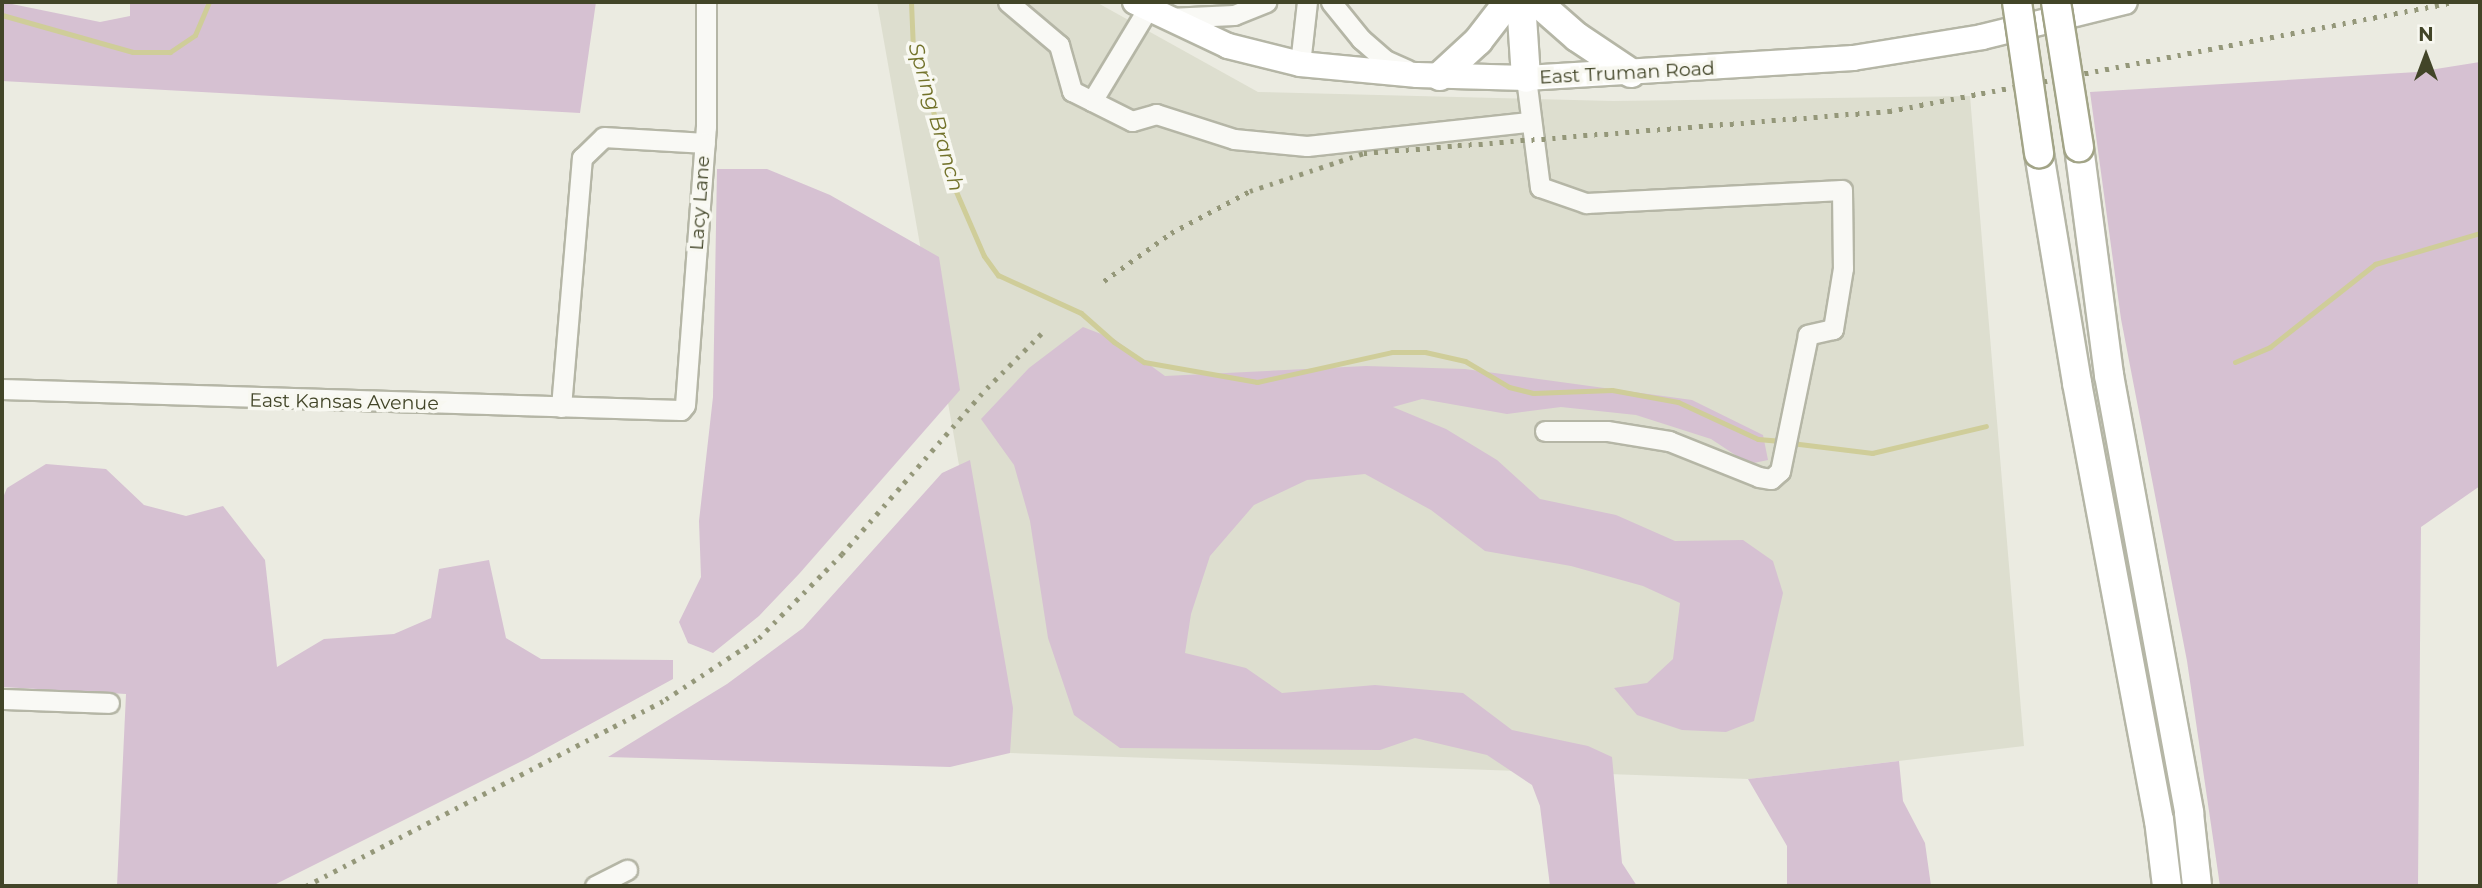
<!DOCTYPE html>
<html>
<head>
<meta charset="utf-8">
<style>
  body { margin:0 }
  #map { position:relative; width:2482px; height:888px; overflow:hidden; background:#ebebe1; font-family:Montserrat,sans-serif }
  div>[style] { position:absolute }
  .built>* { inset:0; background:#dddecf }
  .green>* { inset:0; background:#d6c1d2 }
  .stream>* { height:5px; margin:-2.5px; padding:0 2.5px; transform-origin:2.5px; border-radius:2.5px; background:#cfcd99 }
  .roads { filter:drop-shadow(2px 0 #b5b6a6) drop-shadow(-2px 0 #b5b6a6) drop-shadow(0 2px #b5b6a6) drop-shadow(0 -2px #b5b6a6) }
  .minor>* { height:19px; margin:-9.5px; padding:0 9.5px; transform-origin:9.5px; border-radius:9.5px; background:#f9f9f5 }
  .major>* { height:24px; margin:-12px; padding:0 12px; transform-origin:12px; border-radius:12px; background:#fff }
  .highway>* { height:28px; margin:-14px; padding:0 14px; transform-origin:14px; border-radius:14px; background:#fff }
  .rail>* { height:5px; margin-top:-2.5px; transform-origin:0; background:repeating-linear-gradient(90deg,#949779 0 3.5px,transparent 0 10.5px) }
  .bridges { filter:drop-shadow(2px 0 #a2a487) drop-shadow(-2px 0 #a2a487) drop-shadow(0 2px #a2a487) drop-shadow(0 -2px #a2a487) }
  .highway-bridge>* { height:28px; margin:-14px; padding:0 14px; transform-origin:14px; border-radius:14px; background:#fff }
  span { translate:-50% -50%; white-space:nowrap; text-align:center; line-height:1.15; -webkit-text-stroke:7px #f8f8f1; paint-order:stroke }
  .street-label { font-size:19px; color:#424528 }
  .water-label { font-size:21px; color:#72722a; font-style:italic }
  .frame { position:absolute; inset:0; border:4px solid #424528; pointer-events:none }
  .north { position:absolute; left:2391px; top:21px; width:70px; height:70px; -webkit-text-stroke:5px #f8f8f1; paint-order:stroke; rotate:0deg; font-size:19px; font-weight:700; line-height:28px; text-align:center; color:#424528 }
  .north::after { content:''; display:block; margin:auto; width:24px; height:32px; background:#424528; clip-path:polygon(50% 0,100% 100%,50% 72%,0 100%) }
</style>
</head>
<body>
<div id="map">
  <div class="built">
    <i style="clip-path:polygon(877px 2px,1096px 2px,1258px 92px,1613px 101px,1970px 96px,2024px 746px,1748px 779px,1010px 753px)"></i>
  </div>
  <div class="green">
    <i style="clip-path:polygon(2px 2px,100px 22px,130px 16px,130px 2px,596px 2px,580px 113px,2px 81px)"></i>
    <i style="clip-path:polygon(2480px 62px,2480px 486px,2421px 527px,2418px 886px,2220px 886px,2187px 661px,2121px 319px,2090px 92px,2417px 72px)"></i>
    <i style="clip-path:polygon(717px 169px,767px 169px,830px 195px,939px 257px,960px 390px,799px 574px,759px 616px,713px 653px,688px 643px,679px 622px,701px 577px,699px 521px,713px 397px)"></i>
    <i style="clip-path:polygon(1083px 327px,1114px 339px,1165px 376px,1366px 366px,1465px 369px,1692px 400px,1763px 435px,1768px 460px,1749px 464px,1711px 439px,1636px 415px,1561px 407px,1507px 414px,1422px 399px,1393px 407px,1446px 429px,1497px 460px,1540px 499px,1616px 515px,1675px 541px,1743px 540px,1773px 561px,1783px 593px,1754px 721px,1726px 732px,1682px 730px,1637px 715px,1614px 688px,1647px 683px,1673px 659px,1680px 603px,1643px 586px,1571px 566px,1485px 551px,1431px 510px,1365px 474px,1307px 480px,1254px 505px,1210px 556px,1191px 614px,1185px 653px,1246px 668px,1282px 693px,1375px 685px,1463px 693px,1512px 730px,1588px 746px,1612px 757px,1622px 863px,1637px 886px,1550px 886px,1540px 806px,1532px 785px,1487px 755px,1415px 738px,1380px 750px,1120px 748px,1074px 715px,1048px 638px,1030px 521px,1014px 465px,981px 419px,1029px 368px)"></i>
    <i style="clip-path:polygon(970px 460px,1013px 708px,1010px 753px,950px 767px,608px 757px,727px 684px,803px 628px,942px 473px)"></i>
    <i style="clip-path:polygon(46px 464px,106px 469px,144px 505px,186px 516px,223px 506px,265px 560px,277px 667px,324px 639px,394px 634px,431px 618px,439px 569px,489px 560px,506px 638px,541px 659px,673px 660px,673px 679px,528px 758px,272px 886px,117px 886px,126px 694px,2px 687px,2px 500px,7px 488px)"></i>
    <i style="clip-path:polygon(1899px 761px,1903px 801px,1925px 843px,1931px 886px,1787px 886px,1787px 846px,1748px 779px)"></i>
  </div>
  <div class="stream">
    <i style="left:911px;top:2px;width:48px;rotate:87.6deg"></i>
    <i style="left:913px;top:50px;width:103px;rotate:71.9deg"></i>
    <i style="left:945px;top:148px;width:25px;rotate:83deg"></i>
    <i style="left:948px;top:173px;width:90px;rotate:66.6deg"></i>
    <i style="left:984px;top:256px;width:24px;rotate:54deg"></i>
    <i style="left:998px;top:275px;width:91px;rotate:24.6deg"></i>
    <i style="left:1081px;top:313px;width:44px;rotate:41.3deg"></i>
    <i style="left:1114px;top:342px;width:36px;rotate:34deg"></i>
    <i style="left:1144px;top:362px;width:115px;rotate:10deg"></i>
    <i style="left:1257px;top:382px;width:138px;rotate:-12.5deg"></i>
    <i style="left:1392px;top:352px;width:33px"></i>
    <i style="left:1425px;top:352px;width:41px;rotate:12.7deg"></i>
    <i style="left:1465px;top:361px;width:51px;rotate:30.6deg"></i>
    <i style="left:1509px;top:387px;width:25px;rotate:14deg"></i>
    <i style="left:1533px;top:393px;width:79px;rotate:-2.2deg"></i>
    <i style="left:1612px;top:390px;width:67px;rotate:10.3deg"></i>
    <i style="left:1678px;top:402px;width:88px;rotate:24.8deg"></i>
    <i style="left:1758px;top:439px;width:23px;rotate:5deg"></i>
    <i style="left:2px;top:15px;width:136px;rotate:15.8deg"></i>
    <i style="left:133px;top:52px;width:37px"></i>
    <i style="left:170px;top:52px;width:30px;rotate:-34deg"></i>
    <i style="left:195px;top:35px;width:36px;rotate:-67deg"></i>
    <i style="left:2235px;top:362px;width:38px;rotate:-23deg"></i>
    <i style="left:2270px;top:347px;width:134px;rotate:-38.3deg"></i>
    <i style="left:2375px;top:264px;width:109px;rotate:-16.4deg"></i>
    <i style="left:1791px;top:443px;width:82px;rotate:7deg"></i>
    <i style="left:1872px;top:453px;width:117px;rotate:-13.3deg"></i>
  </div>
  <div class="roads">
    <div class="minor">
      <i style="left:1008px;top:2px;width:67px;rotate:40.1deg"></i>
      <i style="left:1059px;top:45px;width:48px;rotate:74.2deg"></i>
      <i style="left:1072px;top:91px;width:67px;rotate:26.6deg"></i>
      <i style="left:1132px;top:121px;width:25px;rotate:-16deg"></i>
      <i style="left:1156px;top:114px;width:82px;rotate:17.8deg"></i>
      <i style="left:1234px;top:139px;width:73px;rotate:5.5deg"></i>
      <i style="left:1307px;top:146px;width:223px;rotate:-6.2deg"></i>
      <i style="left:1331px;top:2px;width:48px;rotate:51deg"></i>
      <i style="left:1361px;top:39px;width:32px;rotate:41deg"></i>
      <i style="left:1385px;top:60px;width:24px;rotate:24deg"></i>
      <i style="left:1168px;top:18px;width:66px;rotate:-2.6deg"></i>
      <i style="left:1234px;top:15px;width:35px;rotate:-22deg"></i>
      <i style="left:1300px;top:64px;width:62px;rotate:-83.6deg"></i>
      <i style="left:1526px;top:78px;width:110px;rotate:82.7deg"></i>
      <i style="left:1540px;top:187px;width:49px;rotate:19.2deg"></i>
      <i style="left:1586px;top:203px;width:256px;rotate:-2.9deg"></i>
      <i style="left:1842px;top:190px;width:78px;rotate:89.3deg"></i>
      <i style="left:1843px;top:268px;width:62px;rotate:99.3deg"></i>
      <i style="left:1833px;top:329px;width:26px;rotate:167deg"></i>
      <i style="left:1808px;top:335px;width:139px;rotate:101.6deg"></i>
      <i style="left:1780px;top:471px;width:12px;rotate:138deg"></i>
      <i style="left:1771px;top:479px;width:12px;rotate:-171deg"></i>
      <i style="left:1759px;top:477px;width:97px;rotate:-158.2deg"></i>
      <i style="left:1669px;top:441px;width:63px;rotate:-170.8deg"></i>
      <i style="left:1607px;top:431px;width:62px;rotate:180deg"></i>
      <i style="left:1092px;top:101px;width:106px;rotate:-58.9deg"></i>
      <i style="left:2px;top:389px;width:679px;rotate:1.77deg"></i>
      <i style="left:681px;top:410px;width:6px;rotate:-51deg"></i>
      <i style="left:685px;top:405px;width:279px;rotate:-85.7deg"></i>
      <i style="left:706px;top:127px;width:125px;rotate:-90deg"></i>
      <i style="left:561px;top:407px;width:250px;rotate:-85.2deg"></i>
      <i style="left:582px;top:158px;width:30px;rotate:-44deg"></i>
      <i style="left:604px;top:137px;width:101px;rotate:3.4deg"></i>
      <i style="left:2px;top:699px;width:107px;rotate:2.1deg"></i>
      <i style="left:595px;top:886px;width:36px;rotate:-27deg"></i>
    </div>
    <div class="major">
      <i style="left:1135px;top:2px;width:103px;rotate:25.3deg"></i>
      <i style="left:1228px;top:46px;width:74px;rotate:14deg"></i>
      <i style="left:1300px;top:64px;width:118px;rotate:5.4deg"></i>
      <i style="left:1417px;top:75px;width:109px;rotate:1.6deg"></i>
      <i style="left:1526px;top:78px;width:328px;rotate:-3.5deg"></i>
      <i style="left:1853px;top:58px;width:131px;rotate:-9.2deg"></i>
      <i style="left:1982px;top:37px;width:147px;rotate:-13.8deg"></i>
    </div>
    <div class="highway">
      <i style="left:1521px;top:2px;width:76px;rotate:86.2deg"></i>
      <i style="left:1537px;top:2px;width:53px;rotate:41.2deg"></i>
      <i style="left:1577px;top:37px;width:65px;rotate:33.7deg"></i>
      <i style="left:1440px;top:76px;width:52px;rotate:-42.6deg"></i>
      <i style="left:1478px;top:41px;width:49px;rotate:-52.4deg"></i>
      <i style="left:2079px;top:147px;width:230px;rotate:82.5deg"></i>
      <i style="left:2109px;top:375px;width:445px;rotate:79.6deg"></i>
      <i style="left:2189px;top:813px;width:73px;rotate:83.7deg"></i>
      <i style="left:2039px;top:153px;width:233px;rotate:80.6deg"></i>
      <i style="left:2077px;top:383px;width:445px;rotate:79.4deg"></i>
      <i style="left:2159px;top:820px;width:66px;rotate:83.1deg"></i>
    </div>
  </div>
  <div class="rail">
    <i style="left:1104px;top:281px;width:82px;rotate:-35.6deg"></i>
    <i style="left:1171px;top:233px;width:89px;rotate:-28deg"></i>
    <i style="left:1250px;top:191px;width:120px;rotate:-18.4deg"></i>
    <i style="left:1364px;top:153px;width:527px;rotate:-4.57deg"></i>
    <i style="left:1889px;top:111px;width:576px;rotate:-10.9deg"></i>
    <i style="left:306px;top:886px;width:406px;rotate:-27.4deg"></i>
    <i style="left:666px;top:699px;width:111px;rotate:-33.3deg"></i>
    <i style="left:759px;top:638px;width:118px;rotate:-45.3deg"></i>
    <i style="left:842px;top:554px;width:220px;rotate:-48.9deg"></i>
    <i style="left:987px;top:388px;width:82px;rotate:-45deg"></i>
  </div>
  <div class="bridges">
    <div class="highway-bridge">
      <i style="left:2017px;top:2px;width:153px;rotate:81.7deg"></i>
      <i style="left:2056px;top:2px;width:147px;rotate:81deg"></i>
    </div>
  </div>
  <div class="street-label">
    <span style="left:1627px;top:73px;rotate:-3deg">East Truman Road</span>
    <span style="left:700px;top:203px;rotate:-86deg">Lacy Lane</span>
    <span style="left:344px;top:402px;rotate:1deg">East Kansas Avenue</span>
  </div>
  <div class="water-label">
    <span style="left:936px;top:117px;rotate:74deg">Spring Branch</span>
  </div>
  <div class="frame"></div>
  <div class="north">N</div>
</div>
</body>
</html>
